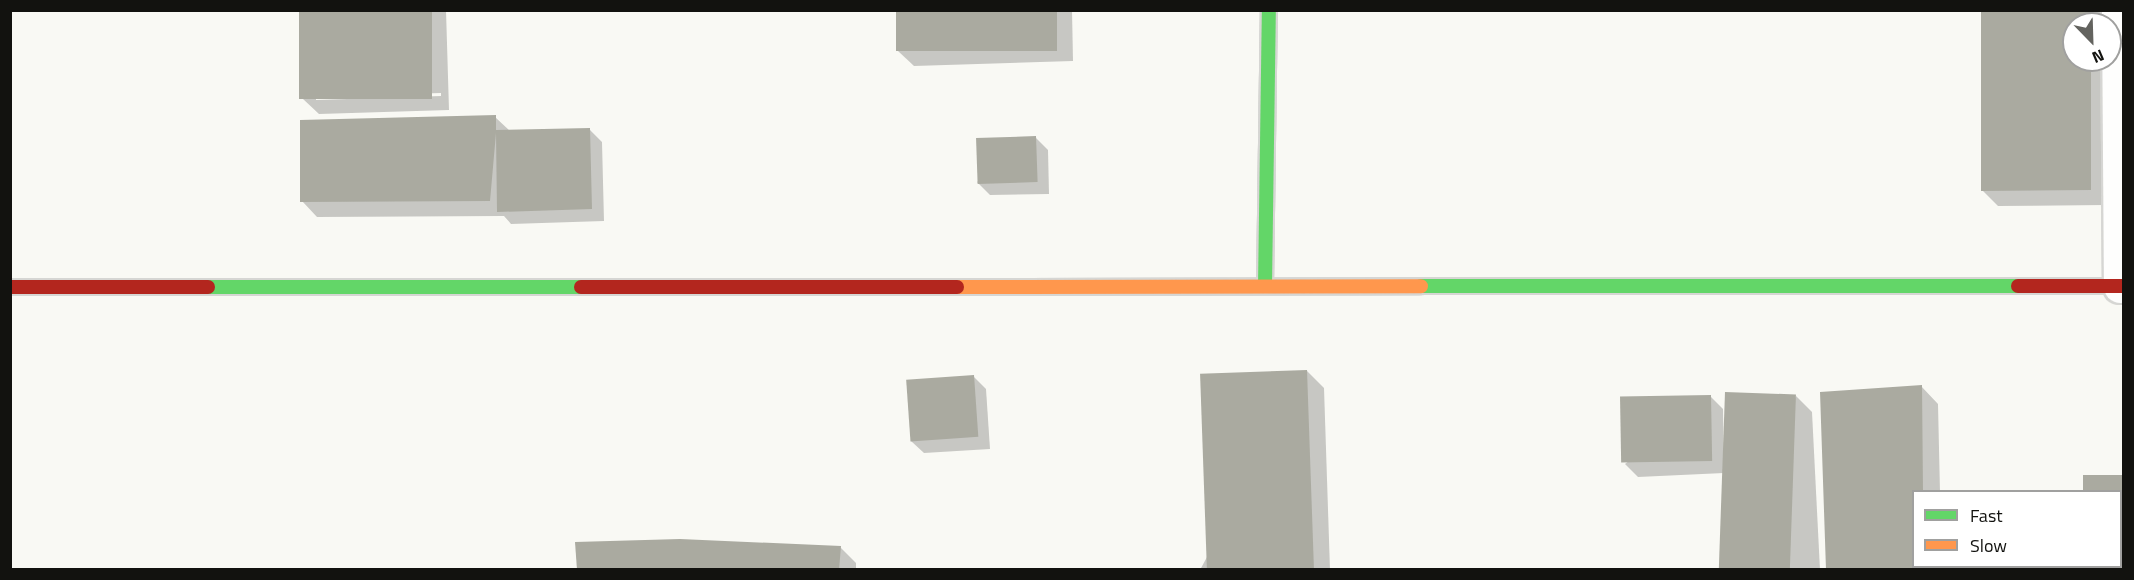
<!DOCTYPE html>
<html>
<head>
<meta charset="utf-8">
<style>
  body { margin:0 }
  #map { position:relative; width:2134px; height:580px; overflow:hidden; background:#f9f9f4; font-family:"Titillium Web",sans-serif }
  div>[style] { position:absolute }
  .shadow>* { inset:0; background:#0003; transform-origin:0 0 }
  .building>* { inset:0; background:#aaaaa0; transform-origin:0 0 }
  .roads { filter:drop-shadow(2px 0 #d6d6d3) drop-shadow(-2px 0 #d6d6d3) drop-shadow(0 2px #d6d6d3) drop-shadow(0 -2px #d6d6d3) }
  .street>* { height:33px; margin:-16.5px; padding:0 16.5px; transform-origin:16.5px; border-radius:16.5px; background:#fefefd }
  .fast>* { height:14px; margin:-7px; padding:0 7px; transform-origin:7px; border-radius:7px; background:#63d668 }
  .slow>* { height:14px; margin:-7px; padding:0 7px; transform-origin:7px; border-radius:7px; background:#ff974d }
  .jam>* { height:14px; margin:-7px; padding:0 7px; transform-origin:7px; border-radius:7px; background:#b3261e }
  span { translate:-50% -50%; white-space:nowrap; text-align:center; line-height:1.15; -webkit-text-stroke:5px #fff; paint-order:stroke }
  .frame { position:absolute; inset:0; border:12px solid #12120f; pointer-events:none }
  .legend { position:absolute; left:1912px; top:490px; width:210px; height:78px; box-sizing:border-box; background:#fff; border:2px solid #a0a09f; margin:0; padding:8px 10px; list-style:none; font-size:18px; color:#12120f }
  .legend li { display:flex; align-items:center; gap:12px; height:30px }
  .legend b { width:30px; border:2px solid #a0a09f }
  .north { position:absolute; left:2062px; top:12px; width:60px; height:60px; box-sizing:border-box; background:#fff; border:2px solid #a0a09f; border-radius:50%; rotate:157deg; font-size:16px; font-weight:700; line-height:24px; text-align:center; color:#12120f }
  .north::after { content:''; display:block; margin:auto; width:21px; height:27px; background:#63635f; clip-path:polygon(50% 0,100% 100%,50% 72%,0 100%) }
</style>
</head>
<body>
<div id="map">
  <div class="shadow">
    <i style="clip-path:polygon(evenodd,300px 10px,446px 10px,449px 110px,319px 114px,303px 99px,300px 10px,441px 93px,441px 96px,316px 100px,316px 97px,441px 93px)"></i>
    <i style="clip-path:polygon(897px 10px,1072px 10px,1073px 61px,914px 66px,898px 51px)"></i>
    <i style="clip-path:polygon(1983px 10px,2106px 10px,2106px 24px,2074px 24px,2074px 60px,2106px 60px,2106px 205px,1998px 206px,1982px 190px)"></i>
    <i style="clip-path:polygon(495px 117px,510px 131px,590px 130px,602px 142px,604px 221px,511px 224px,504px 216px,317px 217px,302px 201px)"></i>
    <i style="clip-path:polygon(1036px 138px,1048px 150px,1049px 194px,990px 195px,977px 182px)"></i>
    <i style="clip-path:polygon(1307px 371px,1324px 388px,1330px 570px,1200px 570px)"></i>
    <i style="clip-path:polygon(973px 376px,986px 389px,990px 449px,924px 453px,911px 441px)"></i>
    <i style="clip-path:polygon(1921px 386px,1938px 404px,1940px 492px,1914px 492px,1914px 566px,1941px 570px,1827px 570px)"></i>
    <i style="clip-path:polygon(1710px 396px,1723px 409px,1724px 473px,1638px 477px,1625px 464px)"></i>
    <i style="clip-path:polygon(1796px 396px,1812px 412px,1820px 570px,1728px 570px)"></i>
    <i style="clip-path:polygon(840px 547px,856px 563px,856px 570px,578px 570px)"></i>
    <i style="left:2085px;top:566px;width:35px;height:4px"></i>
  </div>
  <div class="building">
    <i style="left:299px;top:10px;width:133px;height:89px"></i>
    <i style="left:896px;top:10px;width:161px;height:41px"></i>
    <i style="clip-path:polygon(1981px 10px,2091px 10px,2091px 24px,2074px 24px,2074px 60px,2091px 60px,2091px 190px,1981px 191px)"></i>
    <i style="clip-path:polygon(496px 115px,496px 130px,590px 128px,592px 209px,497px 212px,496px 133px,490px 201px,300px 202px,300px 120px)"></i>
    <i style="left:1036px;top:136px;width:46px;height:60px;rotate:88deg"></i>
    <i style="left:1307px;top:370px;width:200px;height:107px;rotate:88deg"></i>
    <i style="left:974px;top:375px;width:62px;height:68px;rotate:86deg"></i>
    <i style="clip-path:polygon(1922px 385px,1923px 492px,1914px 492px,1914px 566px,1925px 570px,1826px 570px,1820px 392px)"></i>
    <i style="left:1725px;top:392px;width:71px;height:178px;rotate:2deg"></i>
    <i style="left:1711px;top:395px;width:66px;height:91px;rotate:89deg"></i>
    <i style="clip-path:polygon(2083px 475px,2124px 475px,2124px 570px,2083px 570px,2120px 566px,2120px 492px,2083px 492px)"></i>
    <i style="clip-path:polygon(680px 539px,841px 546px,839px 570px,577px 570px,575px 542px)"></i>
  </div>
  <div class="roads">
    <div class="street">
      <i style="left:2118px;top:10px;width:276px;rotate:89.6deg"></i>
    </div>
    <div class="fast">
      <i style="left:1265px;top:286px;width:276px;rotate:-89.2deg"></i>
      <i style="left:1421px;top:286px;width:597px"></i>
      <i style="left:208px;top:287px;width:373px"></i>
    </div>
    <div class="slow">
      <i style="left:957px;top:287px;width:464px;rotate:-0.1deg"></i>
    </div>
    <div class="jam">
      <i style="left:2018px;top:286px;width:106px"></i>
      <i style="left:10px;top:287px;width:198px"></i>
      <i style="left:581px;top:287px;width:376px"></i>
    </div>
  </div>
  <div class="frame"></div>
  <ul class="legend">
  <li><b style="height:8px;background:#63d668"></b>Fast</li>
  <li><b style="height:8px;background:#ff974d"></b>Slow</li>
  </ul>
  <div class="north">N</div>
</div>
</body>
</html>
